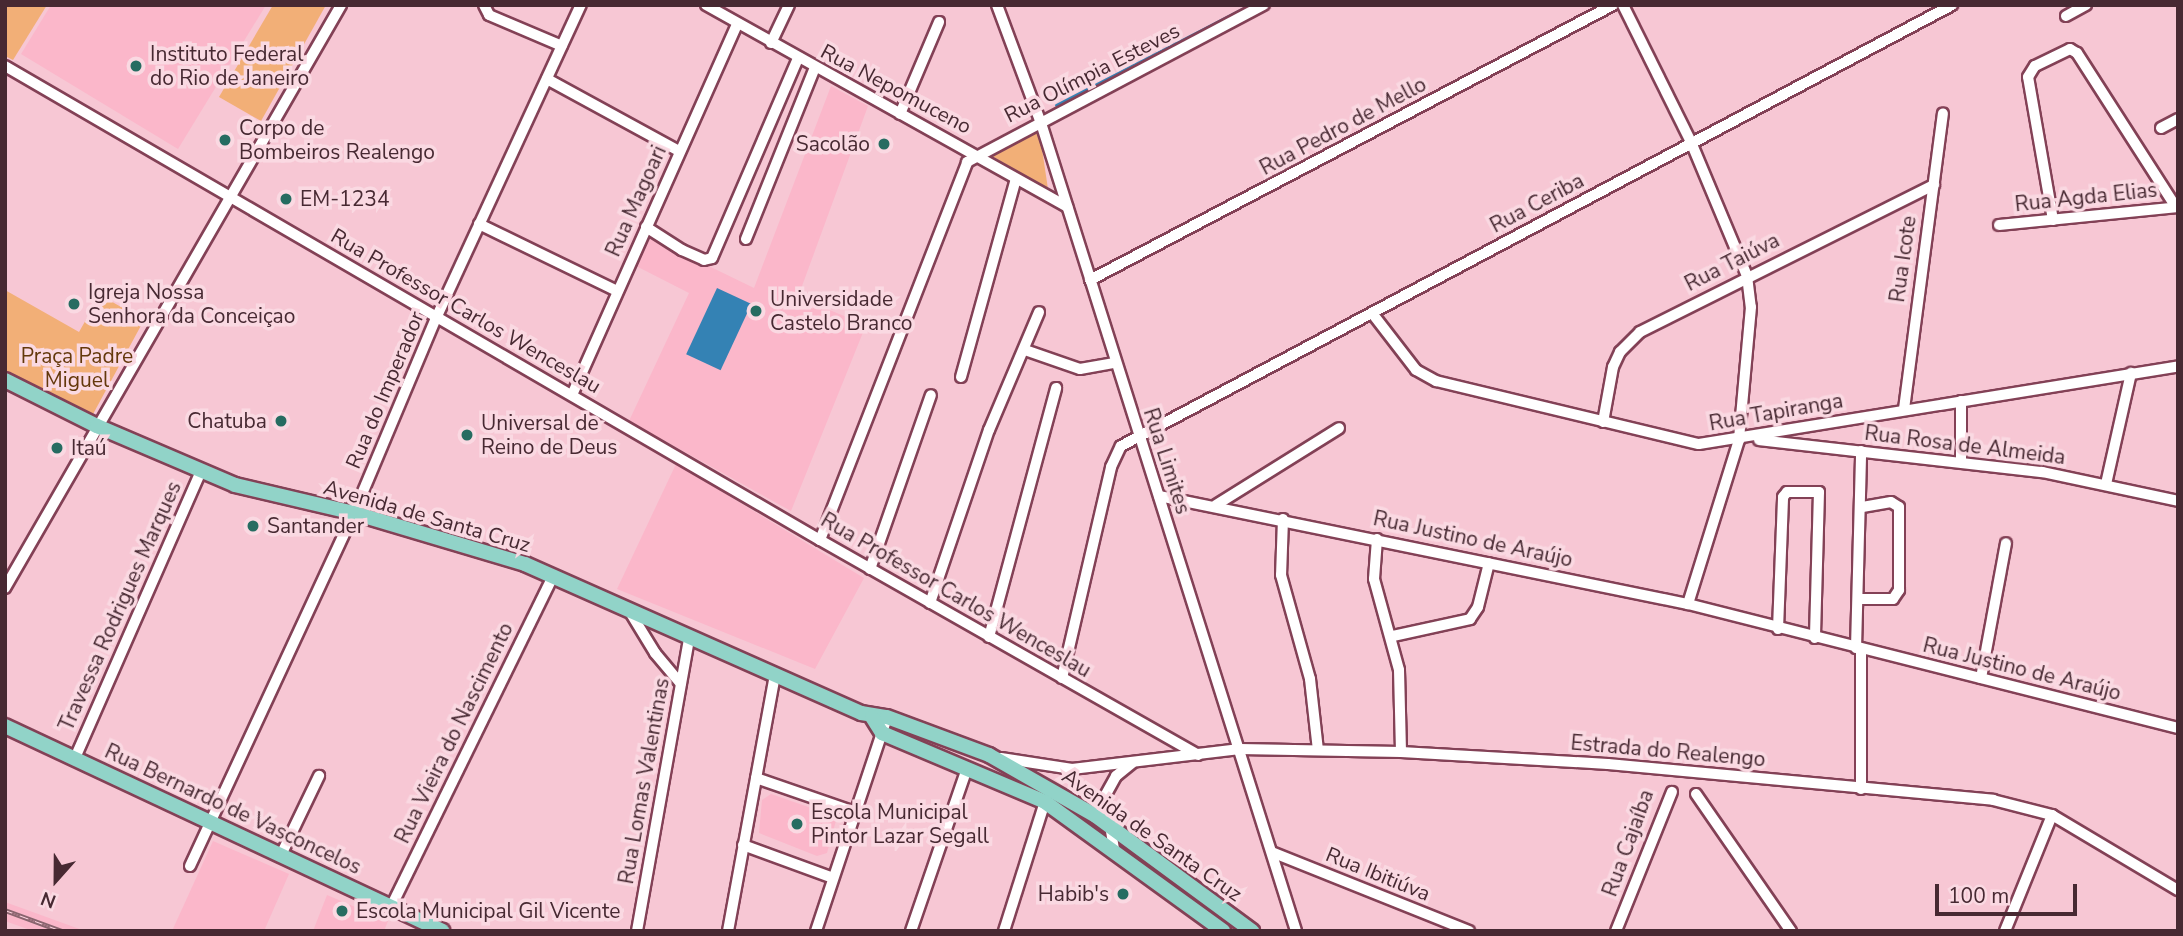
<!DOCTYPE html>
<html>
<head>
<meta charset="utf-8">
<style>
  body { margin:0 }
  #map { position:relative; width:2183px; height:936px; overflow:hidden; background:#f7c7d4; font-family:"Nunito Sans",sans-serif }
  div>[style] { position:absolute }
  .built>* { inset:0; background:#fbb7ca }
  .green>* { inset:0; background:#f2af77 }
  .water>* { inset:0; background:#3482b4; transform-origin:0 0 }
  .stream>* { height:2.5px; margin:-1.25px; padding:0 1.25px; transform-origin:1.25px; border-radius:1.25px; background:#3482b4 }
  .roads { filter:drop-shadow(2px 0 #834156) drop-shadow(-2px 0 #834156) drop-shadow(0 2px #834156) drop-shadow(0 -2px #834156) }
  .minor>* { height:10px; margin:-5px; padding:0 5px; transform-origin:5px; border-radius:5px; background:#fff }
  .major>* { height:14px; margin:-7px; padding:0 7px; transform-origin:7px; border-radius:7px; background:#91d3c8 }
  .rail>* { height:5px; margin-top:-2.5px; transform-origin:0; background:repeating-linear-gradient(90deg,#fad9e2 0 8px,#89646e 0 16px); box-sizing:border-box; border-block:2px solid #89646e }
  .dots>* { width:19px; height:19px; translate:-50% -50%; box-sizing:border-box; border:4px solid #fad9e2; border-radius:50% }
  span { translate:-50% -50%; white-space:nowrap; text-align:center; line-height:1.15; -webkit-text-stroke:7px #fad9e2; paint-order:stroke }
  .poi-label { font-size:21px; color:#472932 }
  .left { translate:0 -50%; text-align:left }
  .right { translate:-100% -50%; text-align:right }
  .street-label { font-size:21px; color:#472932 }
  .park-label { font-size:21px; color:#64380b }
  .frame { position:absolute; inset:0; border:7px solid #472932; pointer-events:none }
  .north { position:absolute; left:21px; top:845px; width:70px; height:70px; -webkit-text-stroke:5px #fad9e2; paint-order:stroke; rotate:201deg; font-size:19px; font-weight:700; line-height:28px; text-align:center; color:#472932 }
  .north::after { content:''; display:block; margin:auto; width:24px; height:32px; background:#472932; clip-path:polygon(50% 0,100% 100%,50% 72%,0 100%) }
  .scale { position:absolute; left:1935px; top:884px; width:142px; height:32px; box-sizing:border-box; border:4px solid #472932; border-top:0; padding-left:9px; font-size:21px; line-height:24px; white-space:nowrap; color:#472932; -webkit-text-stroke:5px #fad9e2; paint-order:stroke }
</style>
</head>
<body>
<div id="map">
  <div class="built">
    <i style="clip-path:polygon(51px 5px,266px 5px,178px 149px,21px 54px)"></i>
    <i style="clip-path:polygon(831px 86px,868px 106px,798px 297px,866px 325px,791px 511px,629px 421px,689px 293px,636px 266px,649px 237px,754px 288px)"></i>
    <i style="clip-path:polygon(676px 464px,864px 578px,815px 669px,617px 589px)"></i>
    <i style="clip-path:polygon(771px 794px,837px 817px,827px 853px,817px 856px,759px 833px,762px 800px)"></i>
    <i style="clip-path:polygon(213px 841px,289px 874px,264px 931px,172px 931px)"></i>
    <i style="clip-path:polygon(327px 895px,388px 921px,384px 931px,313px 931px)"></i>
    <i style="clip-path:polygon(5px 902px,85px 931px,33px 931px,5px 921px)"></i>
  </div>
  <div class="green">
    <i style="clip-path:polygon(5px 5px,47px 5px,13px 60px,5px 56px)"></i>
    <i style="clip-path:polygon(273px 5px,326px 5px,261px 121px,219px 97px)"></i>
    <i style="clip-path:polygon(1039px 129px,1048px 189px,992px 156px)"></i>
    <i style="clip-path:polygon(5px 290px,79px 332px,100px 295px,144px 320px,92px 416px,5px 372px)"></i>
  </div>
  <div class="water">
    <i style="left:717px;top:288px;width:38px;height:73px;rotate:25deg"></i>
  </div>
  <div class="stream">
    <i style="left:1056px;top:105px;width:218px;rotate:-27.3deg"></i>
  </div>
  <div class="roads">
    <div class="minor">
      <i style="left:484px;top:5px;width:11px;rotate:63deg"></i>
      <i style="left:489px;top:15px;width:79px;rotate:23deg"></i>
      <i style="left:706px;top:5px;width:414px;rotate:29.2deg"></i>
      <i style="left:997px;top:5px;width:126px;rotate:69.6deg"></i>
      <i style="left:1041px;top:123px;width:847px;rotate:72.48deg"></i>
      <i style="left:1623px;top:5px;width:153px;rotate:63.6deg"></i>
      <i style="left:1691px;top:142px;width:145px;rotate:67.3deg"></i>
      <i style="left:1747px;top:276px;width:31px;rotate:83deg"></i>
      <i style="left:1751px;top:307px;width:134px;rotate:95.2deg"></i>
      <i style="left:1739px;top:440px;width:172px;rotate:107.3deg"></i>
      <i style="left:2066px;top:16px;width:23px;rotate:-29deg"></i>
      <i style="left:771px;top:43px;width:42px;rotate:-64.7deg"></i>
      <i style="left:5px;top:66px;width:943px;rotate:30.18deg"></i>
      <i style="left:820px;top:540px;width:435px;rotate:29.6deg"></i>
      <i style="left:547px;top:79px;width:150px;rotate:28.6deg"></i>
      <i style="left:900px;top:114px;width:100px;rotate:-67deg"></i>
      <i style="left:2161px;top:128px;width:19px;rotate:-28deg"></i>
      <i style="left:2053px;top:220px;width:145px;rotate:-99.9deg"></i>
      <i style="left:2028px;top:77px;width:13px;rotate:-58deg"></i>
      <i style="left:2035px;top:66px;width:39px;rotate:-26deg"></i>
      <i style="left:2070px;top:49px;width:8px;rotate:30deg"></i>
      <i style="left:2077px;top:53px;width:183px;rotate:57.3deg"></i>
      <i style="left:479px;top:224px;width:153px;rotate:25.9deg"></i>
      <i style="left:1999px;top:225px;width:180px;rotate:-5.7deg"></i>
      <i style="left:646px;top:227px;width:43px;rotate:32.6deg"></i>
      <i style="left:682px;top:250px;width:24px;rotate:24deg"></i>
      <i style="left:704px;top:260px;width:8px;rotate:-14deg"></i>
      <i style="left:712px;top:258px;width:218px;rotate:-66.7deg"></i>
      <i style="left:746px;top:239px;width:185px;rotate:-68.1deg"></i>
      <i style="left:1090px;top:280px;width:591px;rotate:-27.74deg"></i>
      <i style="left:1372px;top:313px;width:72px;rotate:52.3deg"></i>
      <i style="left:1416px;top:370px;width:23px;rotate:29deg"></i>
      <i style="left:1436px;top:381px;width:270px;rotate:13.5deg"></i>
      <i style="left:1699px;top:444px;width:485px;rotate:-9.2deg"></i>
      <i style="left:1025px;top:350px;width:58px;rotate:19.1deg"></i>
      <i style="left:1080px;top:369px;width:35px;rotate:-10deg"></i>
      <i style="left:961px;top:377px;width:205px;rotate:-74.5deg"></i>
      <i style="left:572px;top:395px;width:406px;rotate:-66deg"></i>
      <i style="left:1961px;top:401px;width:61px;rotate:90deg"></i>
      <i style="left:1904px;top:409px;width:298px;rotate:-82.5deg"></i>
      <i style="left:1603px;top:422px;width:56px;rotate:-79.7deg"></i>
      <i style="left:1613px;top:367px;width:17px;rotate:-65deg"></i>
      <i style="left:1620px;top:352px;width:28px;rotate:-45deg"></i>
      <i style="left:1640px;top:332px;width:329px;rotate:-26.6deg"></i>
      <i style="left:1759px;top:440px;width:285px;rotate:6.5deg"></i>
      <i style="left:2042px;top:472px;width:139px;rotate:12deg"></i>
      <i style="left:2106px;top:484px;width:114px;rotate:-77.3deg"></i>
      <i style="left:1159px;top:496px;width:540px;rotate:11.54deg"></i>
      <i style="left:1688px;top:604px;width:505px;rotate:14.2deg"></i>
      <i style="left:1216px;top:505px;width:145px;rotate:-32deg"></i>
      <i style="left:1283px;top:519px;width:56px;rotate:92deg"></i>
      <i style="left:1281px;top:575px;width:108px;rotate:74.4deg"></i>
      <i style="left:1310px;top:679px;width:71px;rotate:83.6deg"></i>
      <i style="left:1377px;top:539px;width:40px;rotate:94.3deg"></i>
      <i style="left:1374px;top:579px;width:94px;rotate:74.6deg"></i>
      <i style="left:1399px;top:670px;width:82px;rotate:88.6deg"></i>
      <i style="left:820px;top:540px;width:406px;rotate:-68.7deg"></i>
      <i style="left:967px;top:162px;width:336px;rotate:-27.9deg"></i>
      <i style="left:870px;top:569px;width:184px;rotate:-70.7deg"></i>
      <i style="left:5px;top:588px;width:673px;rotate:-60.04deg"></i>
      <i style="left:1859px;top:599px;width:34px"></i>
      <i style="left:1893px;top:599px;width:11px;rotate:-56deg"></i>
      <i style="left:1899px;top:590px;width:83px;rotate:-90deg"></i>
      <i style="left:1899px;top:507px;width:9px;rotate:-148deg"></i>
      <i style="left:1891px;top:502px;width:29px;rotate:170deg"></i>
      <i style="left:930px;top:603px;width:183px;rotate:-71.2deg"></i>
      <i style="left:989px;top:430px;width:128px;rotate:-67deg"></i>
      <i style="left:630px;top:612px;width:48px;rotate:58.6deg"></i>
      <i style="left:655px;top:653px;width:40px;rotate:50deg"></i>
      <i style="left:1778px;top:629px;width:132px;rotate:-87.8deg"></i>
      <i style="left:1783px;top:497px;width:6px;rotate:-51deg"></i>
      <i style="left:1787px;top:492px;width:32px"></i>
      <i style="left:1819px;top:492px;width:146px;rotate:91.6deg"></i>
      <i style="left:1393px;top:636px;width:79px;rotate:-12.4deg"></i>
      <i style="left:1470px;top:619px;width:14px;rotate:-56deg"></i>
      <i style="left:1478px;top:607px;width:45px;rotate:-76deg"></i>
      <i style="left:989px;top:637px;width:258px;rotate:-74.9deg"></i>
      <i style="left:1856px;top:648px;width:197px;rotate:-88.5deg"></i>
      <i style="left:1861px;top:649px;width:140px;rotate:90deg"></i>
      <i style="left:1062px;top:678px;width:217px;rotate:-76.9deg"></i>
      <i style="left:1111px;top:467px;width:23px;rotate:-65deg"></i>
      <i style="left:1121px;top:446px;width:941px;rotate:-27.95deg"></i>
      <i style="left:1981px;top:678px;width:137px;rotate:-79.5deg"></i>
      <i style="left:75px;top:758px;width:313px;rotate:-66.3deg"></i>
      <i style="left:1001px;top:758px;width:72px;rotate:8.8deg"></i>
      <i style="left:1072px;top:769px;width:169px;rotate:-6.8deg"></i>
      <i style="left:1240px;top:749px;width:161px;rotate:1.1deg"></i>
      <i style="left:1401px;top:752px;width:207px;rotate:3.3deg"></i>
      <i style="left:1608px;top:764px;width:387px;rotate:5.3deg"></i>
      <i style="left:1993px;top:800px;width:61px;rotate:14.3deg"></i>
      <i style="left:2052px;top:815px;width:147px;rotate:30.8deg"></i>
      <i style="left:756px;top:778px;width:105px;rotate:19deg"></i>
      <i style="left:1696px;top:794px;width:167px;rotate:55.3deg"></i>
      <i style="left:743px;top:845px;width:96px;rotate:20.1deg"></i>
      <i style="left:1114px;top:849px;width:54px;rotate:-99.6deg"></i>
      <i style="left:1105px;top:796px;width:23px;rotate:-61deg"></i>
      <i style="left:1116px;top:776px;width:21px;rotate:-39deg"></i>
      <i style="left:1274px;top:853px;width:210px;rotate:21.8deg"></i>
      <i style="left:281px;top:855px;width:88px;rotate:-64.3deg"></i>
      <i style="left:190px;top:866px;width:389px;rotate:-65.1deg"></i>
      <i style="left:354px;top:513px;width:214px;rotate:-67.2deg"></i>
      <i style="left:437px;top:316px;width:343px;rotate:-65.2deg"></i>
      <i style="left:391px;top:907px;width:368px;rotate:-63.9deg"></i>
      <i style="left:637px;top:931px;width:298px;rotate:-79.9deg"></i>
      <i style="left:728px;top:931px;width:260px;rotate:-79.6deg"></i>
      <i style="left:816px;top:931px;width:225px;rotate:-71.6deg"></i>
      <i style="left:911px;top:931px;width:172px;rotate:-71deg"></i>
      <i style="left:1004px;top:931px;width:135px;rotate:-72.4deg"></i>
      <i style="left:1616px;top:931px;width:150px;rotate:-68.1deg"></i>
      <i style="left:2005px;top:931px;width:125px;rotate:-67.9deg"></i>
    </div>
    <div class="major">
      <i style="left:5px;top:380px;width:103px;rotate:26.6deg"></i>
      <i style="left:97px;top:426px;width:150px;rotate:23.1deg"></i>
      <i style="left:235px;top:485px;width:122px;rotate:13.2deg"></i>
      <i style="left:354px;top:513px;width:178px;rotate:16.6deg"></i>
      <i style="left:525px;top:564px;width:368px;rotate:23.9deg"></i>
      <i style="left:861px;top:713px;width:26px;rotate:9deg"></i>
      <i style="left:887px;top:717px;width:109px;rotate:20.4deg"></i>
      <i style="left:989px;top:755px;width:123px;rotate:29.7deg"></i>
      <i style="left:1096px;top:816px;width:194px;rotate:36.4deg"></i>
      <i style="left:872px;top:717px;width:19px;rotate:58deg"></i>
      <i style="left:882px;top:733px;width:177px;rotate:22.9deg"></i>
      <i style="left:1045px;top:802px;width:220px;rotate:35.9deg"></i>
      <i style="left:5px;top:726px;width:483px;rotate:25.1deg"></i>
    </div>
  </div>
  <div class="rail">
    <i style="left:5px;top:910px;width:61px;rotate:20.2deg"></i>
  </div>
  <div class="dots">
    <i style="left:136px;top:66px;background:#266c61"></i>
    <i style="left:225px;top:140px;background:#266c61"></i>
    <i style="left:884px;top:144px;background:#266c61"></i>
    <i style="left:286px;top:199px;background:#266c61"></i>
    <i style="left:74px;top:304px;background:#266c61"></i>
    <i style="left:756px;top:311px;background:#266c61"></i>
    <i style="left:281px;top:421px;background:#266c61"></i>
    <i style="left:467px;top:435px;background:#266c61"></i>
    <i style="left:57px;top:448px;background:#266c61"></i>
    <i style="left:253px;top:526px;background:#266c61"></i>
    <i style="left:797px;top:824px;background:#266c61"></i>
    <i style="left:1123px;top:894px;background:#266c61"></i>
    <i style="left:342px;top:911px;background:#266c61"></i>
  </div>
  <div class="poi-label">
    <span class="left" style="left:150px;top:66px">Instituto Federal<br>do Rio de Janeiro</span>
    <span class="left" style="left:239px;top:140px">Corpo de<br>Bombeiros Realengo</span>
    <span class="right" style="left:870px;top:144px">Sacolão</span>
    <span class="left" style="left:300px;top:199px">EM-1234</span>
    <span class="left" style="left:88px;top:304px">Igreja Nossa<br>Senhora da Conceiçao</span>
    <span class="left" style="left:770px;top:311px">Universidade<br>Castelo Branco</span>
    <span class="right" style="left:267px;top:421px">Chatuba</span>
    <span class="left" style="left:481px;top:435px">Universal de<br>Reino de Deus</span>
    <span class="left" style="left:71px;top:448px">Itaú</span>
    <span class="left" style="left:267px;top:526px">Santander</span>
    <span class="left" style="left:811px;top:824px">Escola Municipal<br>Pintor Lazar Segall</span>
    <span class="right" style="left:1109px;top:894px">Habib's</span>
    <span class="left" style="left:356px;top:911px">Escola Municipal Gil Vicente</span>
  </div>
  <div class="street-label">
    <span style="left:1092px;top:73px;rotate:-27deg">Rua Olímpia Esteves</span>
    <span style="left:896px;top:89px;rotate:28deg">Rua Nepomuceno</span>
    <span style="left:1343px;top:126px;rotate:-28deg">Rua Pedro de Mello</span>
    <span style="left:2086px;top:197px;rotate:-6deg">Rua Agda Elias</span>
    <span style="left:636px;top:201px;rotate:-66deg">Rua Magoari</span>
    <span style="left:1537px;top:203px;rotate:-28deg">Rua Ceriba</span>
    <span style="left:1903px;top:259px;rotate:-82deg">Rua Icote</span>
    <span style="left:1732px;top:262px;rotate:-27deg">Rua Taiúva</span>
    <span style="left:466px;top:311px;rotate:30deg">Rua Professor Carlos Wenceslau</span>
    <span style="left:385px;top:390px;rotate:-67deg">Rua do Imperador</span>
    <span style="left:1776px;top:412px;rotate:-10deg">Rua Tapiranga</span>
    <span style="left:1965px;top:445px;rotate:7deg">Rua Rosa de Almeida</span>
    <span style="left:1167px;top:461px;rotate:72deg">Rua Limites</span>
    <span style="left:427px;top:516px;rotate:16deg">Avenida de Santa Cruz</span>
    <span style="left:1473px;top:539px;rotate:12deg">Rua Justino de Araújo</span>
    <span style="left:956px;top:595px;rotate:30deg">Rua Professor Carlos Wenceslau</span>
    <span style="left:120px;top:606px;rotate:-66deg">Travessa Rodrigues Marques</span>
    <span style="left:2022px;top:669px;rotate:14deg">Rua Justino de Araújo</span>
    <span style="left:454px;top:733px;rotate:-64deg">Rua Vieira do Nascimento</span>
    <span style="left:1668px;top:751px;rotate:5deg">Estrada do Realengo</span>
    <span style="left:644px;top:781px;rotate:-80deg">Rua Lomas Valentinas</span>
    <span style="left:233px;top:809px;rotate:25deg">Rua Bernardo de Vasconcelos</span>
    <span style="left:1152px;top:835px;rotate:35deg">Avenida de Santa Cruz</span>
    <span style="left:1628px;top:843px;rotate:-70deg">Rua Cajaíba</span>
    <span style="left:1378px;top:874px;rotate:22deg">Rua Ibitiúva</span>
  </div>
  <div class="park-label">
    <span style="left:77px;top:368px">Praça Padre<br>Miguel</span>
  </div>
  <div class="frame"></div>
  <div class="north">N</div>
  <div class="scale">100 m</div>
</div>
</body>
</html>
